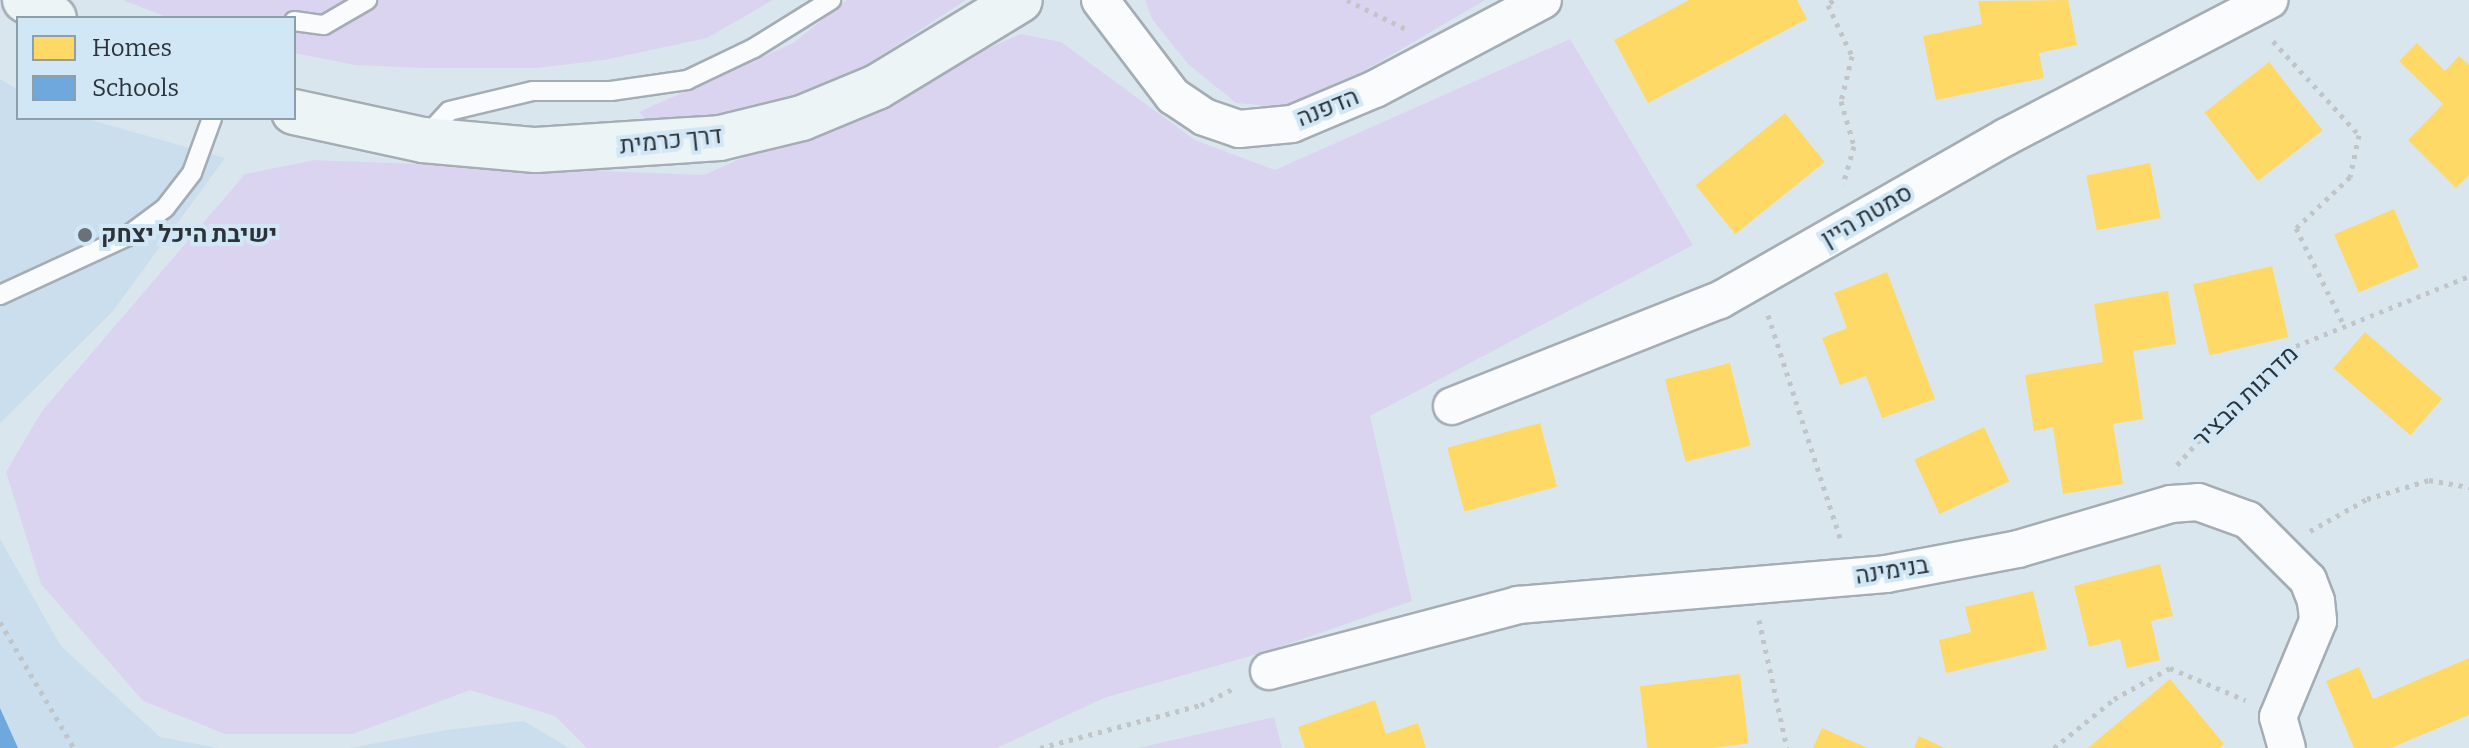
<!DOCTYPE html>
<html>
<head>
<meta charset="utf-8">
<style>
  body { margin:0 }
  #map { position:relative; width:2469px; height:748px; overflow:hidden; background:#dae6ee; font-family:Bitter,Heebo,serif }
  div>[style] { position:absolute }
  .built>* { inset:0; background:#cadeed }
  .green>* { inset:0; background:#dad4f1 }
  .homes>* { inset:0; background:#ffd966; transform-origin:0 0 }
  .schools>* { inset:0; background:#6fa8dc }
  .path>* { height:5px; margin-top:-2.5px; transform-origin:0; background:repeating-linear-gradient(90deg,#c1c5c8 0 4px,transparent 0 10px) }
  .roads { filter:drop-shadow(2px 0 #a5adb4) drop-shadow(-2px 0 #a5adb4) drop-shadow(0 2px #a5adb4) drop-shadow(0 -2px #a5adb4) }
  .lane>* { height:18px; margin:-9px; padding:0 9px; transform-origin:9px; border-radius:9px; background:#f9fbfc }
  .street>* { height:36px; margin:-18px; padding:0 18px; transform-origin:18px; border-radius:18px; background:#f9fbfc }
  .secondary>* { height:44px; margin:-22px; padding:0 22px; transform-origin:22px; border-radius:22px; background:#ecf4f6 }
  .dots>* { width:22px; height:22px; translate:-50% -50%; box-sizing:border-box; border:4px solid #d2e7f6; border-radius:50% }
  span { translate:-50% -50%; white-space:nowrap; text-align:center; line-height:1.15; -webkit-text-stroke:8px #d2e7f6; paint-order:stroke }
  .street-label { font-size:24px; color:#2b3339 }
  .poi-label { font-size:24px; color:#2b3339; font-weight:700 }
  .left { translate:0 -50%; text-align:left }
  .legend { position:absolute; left:16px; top:16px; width:280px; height:104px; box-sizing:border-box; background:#d2e7f6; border:2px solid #8f9faa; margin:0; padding:10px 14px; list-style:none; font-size:24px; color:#2b3339 }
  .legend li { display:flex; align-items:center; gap:16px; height:40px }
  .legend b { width:40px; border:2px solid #8f9faa }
</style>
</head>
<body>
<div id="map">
  <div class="built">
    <i style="clip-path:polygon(0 79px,18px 90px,18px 118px,84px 118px,225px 158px,113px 311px,0 423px)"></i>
    <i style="clip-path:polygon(0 539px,61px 646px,160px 737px,218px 748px,0 748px)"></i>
    <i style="clip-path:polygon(524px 721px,569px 748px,350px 748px,446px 730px)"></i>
  </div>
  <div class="green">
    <i style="clip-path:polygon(123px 0,773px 0,707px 38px,604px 60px,537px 68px,422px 68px,355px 65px,294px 53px,294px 18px,169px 18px)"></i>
    <i style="clip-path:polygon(847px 0,966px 0,777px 123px,655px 129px,639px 112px,793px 43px)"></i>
    <i style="clip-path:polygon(1145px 0,1485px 0,1347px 81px,1281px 107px,1236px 103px,1188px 64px,1152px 19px)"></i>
    <i style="clip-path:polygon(1021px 34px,1061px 42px,1195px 140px,1275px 170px,1570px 39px,1693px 245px,1370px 416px,1412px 601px,1271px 650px,1104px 698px,997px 748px,587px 748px,555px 716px,470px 690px,353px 734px,225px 734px,143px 701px,41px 584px,6px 472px,42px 411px,245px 174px,315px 160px,704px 175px)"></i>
    <i style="clip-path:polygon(1274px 717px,1282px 748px,1138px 748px)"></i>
  </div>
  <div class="homes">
    <i style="clip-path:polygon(1689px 0,1797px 0,1807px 19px,1648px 103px,1614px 40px)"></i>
    <i style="clip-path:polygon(2068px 0,2077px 45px,2039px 53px,2044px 78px,1936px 100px,1923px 36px,1982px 24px,1978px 1px)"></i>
    <i style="clip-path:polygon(2417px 43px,2445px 71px,2459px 56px,2469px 65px,2469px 175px,2456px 188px,2408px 140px,2443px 104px,2399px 61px)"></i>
    <i style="left:2269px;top:62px;width:87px;height:82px;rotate:52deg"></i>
    <i style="left:1785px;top:113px;width:63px;height:115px;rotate:51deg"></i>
    <i style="left:2150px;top:163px;width:56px;height:65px;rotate:79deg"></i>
    <i style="left:2394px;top:209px;width:63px;height:65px;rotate:67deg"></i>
    <i style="left:2272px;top:266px;width:73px;height:81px;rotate:77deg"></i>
    <i style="clip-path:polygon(1887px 272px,1935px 399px,1882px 418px,1866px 376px,1840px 385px,1822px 338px,1847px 328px,1834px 293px)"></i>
    <i style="clip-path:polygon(2168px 291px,2176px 344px,2133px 351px,2143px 419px,2113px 424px,2123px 484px,2063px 494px,2053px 427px,2034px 431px,2025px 375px,2103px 362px,2094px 304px)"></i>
    <i style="left:2365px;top:332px;width:102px;height:48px;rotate:41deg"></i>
    <i style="left:1730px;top:363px;width:85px;height:67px;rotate:76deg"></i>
    <i style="left:1540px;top:423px;width:66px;height:96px;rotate:75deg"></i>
    <i style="left:1984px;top:427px;width:60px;height:77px;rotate:65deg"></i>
    <i style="clip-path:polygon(2160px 564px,2173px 616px,2151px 621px,2160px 660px,2127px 668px,2120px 639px,2089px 647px,2074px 586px)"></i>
    <i style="clip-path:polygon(2033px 591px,2047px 649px,1946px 673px,1939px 640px,1971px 632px,1965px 607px)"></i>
    <i style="clip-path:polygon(2469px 658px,2469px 715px,2391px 748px,2354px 748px,2326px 681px,2359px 667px,2373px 699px)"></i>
    <i style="left:1740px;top:674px;width:70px;height:101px;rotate:83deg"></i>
    <i style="clip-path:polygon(2170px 679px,2224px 744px,2219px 748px,2088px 748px)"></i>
    <i style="clip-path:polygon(1375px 700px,1386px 734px,1418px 723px,1426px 748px,1305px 748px,1298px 727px)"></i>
    <i style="clip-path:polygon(1822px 728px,1868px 748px,1813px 748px)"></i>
    <i style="clip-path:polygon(1919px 736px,1945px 748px,1914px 748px)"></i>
  </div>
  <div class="schools">
    <i style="clip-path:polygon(0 708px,18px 748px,0 748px)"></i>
  </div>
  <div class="path">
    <i style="left:1347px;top:0;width:68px;rotate:26.2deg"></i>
    <i style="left:1833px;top:0;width:7px;rotate:135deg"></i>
    <i style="left:1828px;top:5px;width:56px;rotate:64.8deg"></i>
    <i style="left:1852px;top:56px;width:46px;rotate:103.7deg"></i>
    <i style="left:1841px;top:101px;width:47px;rotate:73.9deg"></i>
    <i style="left:1854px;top:146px;width:40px;rotate:106deg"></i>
    <i style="left:2273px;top:41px;width:127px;rotate:47.5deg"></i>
    <i style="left:2359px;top:135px;width:43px;rotate:102.1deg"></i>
    <i style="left:2350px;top:177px;width:74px;rotate:136.6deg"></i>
    <i style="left:2296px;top:228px;width:108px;rotate:63.7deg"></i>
    <i style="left:1768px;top:315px;width:237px;rotate:72.1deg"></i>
    <i style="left:2177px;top:465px;width:82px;rotate:-48deg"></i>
    <i style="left:2232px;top:404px;width:86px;rotate:-42.2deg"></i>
    <i style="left:2296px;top:346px;width:187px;rotate:-22deg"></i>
    <i style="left:2310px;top:531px;width:65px;rotate:-29.3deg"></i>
    <i style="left:2367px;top:499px;width:65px;rotate:-17deg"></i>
    <i style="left:2429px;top:480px;width:41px;rotate:9.9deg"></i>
    <i style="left:1759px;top:620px;width:131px;rotate:77.7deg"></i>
    <i style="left:0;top:622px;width:146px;rotate:59.6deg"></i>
    <i style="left:1040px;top:748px;width:167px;rotate:-15deg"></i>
    <i style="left:1201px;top:705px;width:39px;rotate:-27deg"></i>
    <i style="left:2054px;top:748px;width:77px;rotate:-39.2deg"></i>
    <i style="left:2114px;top:699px;width:64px;rotate:-29deg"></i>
    <i style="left:2170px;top:668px;width:82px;rotate:23.1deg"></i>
  </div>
  <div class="roads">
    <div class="lane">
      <i style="left:294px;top:21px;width:30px;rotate:8deg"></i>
      <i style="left:324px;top:25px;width:50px;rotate:-30.2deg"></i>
      <i style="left:425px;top:137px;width:35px;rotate:-47deg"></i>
      <i style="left:449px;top:111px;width:86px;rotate:-13.4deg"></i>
      <i style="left:533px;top:91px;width:78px"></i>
      <i style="left:611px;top:91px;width:77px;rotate:-8.2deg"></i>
      <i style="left:687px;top:80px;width:74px;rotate:-25.5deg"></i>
      <i style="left:754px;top:48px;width:91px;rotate:-31.9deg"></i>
      <i style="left:0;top:295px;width:139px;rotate:-24.7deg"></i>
      <i style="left:126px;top:237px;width:49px;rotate:-36.6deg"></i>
      <i style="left:165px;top:208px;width:44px;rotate:-52.4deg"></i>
      <i style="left:192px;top:173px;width:59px;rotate:-70deg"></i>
    </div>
    <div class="street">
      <i style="left:1100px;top:0;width:121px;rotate:52.8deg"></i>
      <i style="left:1173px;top:96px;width:37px;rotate:34deg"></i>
      <i style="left:1204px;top:117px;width:37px;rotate:19deg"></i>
      <i style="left:1239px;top:129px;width:53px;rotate:-5.4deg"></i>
      <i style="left:1292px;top:124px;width:90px;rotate:-22.9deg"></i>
      <i style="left:1375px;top:89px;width:190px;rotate:-27.9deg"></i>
      <i style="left:1452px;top:406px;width:288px;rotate:-21.6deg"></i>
      <i style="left:1720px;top:300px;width:329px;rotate:-29.7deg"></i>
      <i style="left:2006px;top:137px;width:297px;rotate:-27.5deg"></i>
      <i style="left:1269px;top:671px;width:258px;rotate:-14.8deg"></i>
      <i style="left:1518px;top:605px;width:369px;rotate:-4.8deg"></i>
      <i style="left:1886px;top:574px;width:134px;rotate:-10.7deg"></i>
      <i style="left:2018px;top:549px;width:159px;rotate:-16.4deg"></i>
      <i style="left:2171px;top:504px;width:27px;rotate:-4deg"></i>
      <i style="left:2198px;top:502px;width:53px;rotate:19.8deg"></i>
      <i style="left:2248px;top:520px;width:85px;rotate:45deg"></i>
      <i style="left:2308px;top:580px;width:22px;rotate:69deg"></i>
      <i style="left:2316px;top:601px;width:20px;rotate:84deg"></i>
      <i style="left:2318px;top:621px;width:104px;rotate:112.6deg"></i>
      <i style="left:2278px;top:717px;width:32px;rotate:74deg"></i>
    </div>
    <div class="secondary">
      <i style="left:25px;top:0;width:34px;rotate:32deg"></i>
      <i style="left:294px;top:112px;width:132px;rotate:12.2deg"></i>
      <i style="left:423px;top:140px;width:113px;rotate:5.1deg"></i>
      <i style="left:536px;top:150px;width:184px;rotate:-3.7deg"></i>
      <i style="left:720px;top:138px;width:84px;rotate:-13.7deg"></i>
      <i style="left:802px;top:118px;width:81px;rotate:-22.5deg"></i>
      <i style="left:877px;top:87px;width:167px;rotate:-31.3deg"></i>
    </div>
  </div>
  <div class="dots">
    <i style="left:85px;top:235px;background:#687278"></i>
  </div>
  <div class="street-label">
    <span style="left:1328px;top:108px;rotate:-22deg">הדפנה</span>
    <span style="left:671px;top:141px;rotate:-6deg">דרך כרמית</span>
    <span style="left:1867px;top:216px;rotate:-30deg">סמטת היין</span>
    <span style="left:2246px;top:397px;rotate:-44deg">מדרגות הבציר</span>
    <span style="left:1892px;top:571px;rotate:-9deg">בנימינה</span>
  </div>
  <div class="poi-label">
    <span class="left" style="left:101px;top:235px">ישיבת היכל יצחק</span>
  </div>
  <ul class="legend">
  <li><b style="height:22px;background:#ffd966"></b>Homes</li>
  <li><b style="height:22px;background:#6fa8dc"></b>Schools</li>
  </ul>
</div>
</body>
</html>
